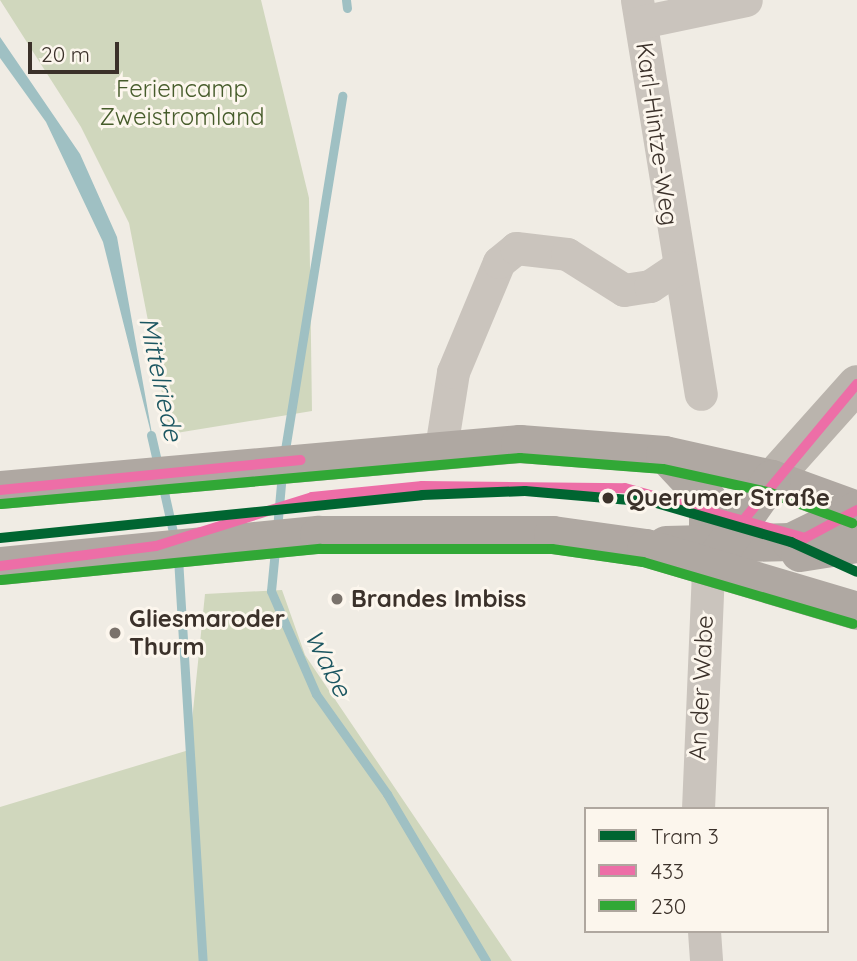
<!DOCTYPE html>
<html>
<head>
<meta charset="utf-8">
<style>
  body { margin:0 }
  #map { position:relative; width:857px; height:961px; overflow:hidden; background:#f0ece4; font-family:Quicksand,sans-serif }
  div>[style] { position:absolute }
  .green>* { inset:0; background:#d0d7bd }
  .water>* { inset:0; background:#9fc0c3 }
  .stream>* { height:9px; margin:-4.5px; padding:0 4.5px; transform-origin:4.5px; border-radius:4.5px; background:#9fc0c3 }
  .street>* { height:33px; margin:-16.5px; padding:0 16.5px; transform-origin:16.5px; border-radius:16.5px; background:#cac4bd }
  .secondary>* { height:38px; margin:-19px; padding:0 19px; transform-origin:19px; border-radius:19px; background:#bab4ad }
  .primary>* { height:38px; margin:-19px; padding:0 19px; transform-origin:19px; border-radius:19px; background:#afa8a2 }
  .bus-1>* { height:10px; margin:-5px; padding:0 5px; transform-origin:5px; border-radius:5px; background:#ed6ea7 }
  .bus-2>* { height:10px; margin:-5px; padding:0 5px; transform-origin:5px; border-radius:5px; background:#31a836 }
  .tram-1>* { height:10px; margin:-5px; padding:0 5px; transform-origin:5px; border-radius:5px; background:#006531 }
  .dots>* { width:19px; height:19px; translate:-50% -50%; box-sizing:border-box; border:4px solid #fcf6ed; border-radius:50% }
  span { translate:-50% -50%; white-space:nowrap; text-align:center; line-height:1.15; -webkit-text-stroke:6px #fcf6ed; paint-order:stroke }
  .park-label { font-size:24px; color:#465c2b }
  .street-label { font-size:24px; color:#3b312a }
  .stop-label { font-size:24px; color:#3b312a; font-weight:700 }
  .left { translate:0 -50%; text-align:left }
  .poi-label { font-size:24px; color:#3b312a; font-weight:700 }
  .water-label { font-size:26px; color:#1b5661; font-style:italic }
  .legend { position:absolute; left:584px; top:807px; width:245px; height:126px; box-sizing:border-box; background:#fcf6ed; border:2px solid #afa79f; margin:0; padding:9px 12px; list-style:none; font-size:21px; color:#3b312a }
  .legend li { display:flex; align-items:center; gap:14px; height:35px }
  .legend b { width:35px; border:2px solid #afa79f }
  .scale { position:absolute; left:28px; top:42px; width:91px; height:32px; box-sizing:border-box; border:4px solid #3b312a; border-top:0; padding-left:9px; font-size:21px; line-height:24px; white-space:nowrap; color:#3b312a; -webkit-text-stroke:5px #fcf6ed; paint-order:stroke }
</style>
</head>
<body>
<div id="map">
  <div class="green">
    <i style="clip-path:polygon(0 0,261px 0,309px 198px,312px 411px,170px 434px,129px 223px,81px 127px)"></i>
    <i style="clip-path:polygon(282px 590px,305px 655px,512px 961px,0 961px,0 807px,189px 750px,205px 594px)"></i>
  </div>
  <div class="water">
    <i style="clip-path:polygon(0 37px,80px 154px,117px 237px,154px 445px,103px 242px,46px 122px,0 58px)"></i>
  </div>
  <div class="stream">
    <i style="left:346px;top:0;width:8px;rotate:83deg"></i>
    <i style="left:151px;top:435px;width:32px;rotate:77deg"></i>
    <i style="left:284px;top:456px;width:365px;rotate:-80.8deg"></i>
    <i style="left:162px;top:483px;width:59px;rotate:77.4deg"></i>
    <i style="left:277px;top:529px;width:56px;rotate:-84.9deg"></i>
    <i style="left:275px;top:550px;width:41px;rotate:95.6deg"></i>
    <i style="left:271px;top:591px;width:112px;rotate:66.4deg"></i>
    <i style="left:316px;top:694px;width:123px;rotate:54.6deg"></i>
    <i style="left:387px;top:794px;width:194px;rotate:59.3deg"></i>
    <i style="left:178px;top:558px;width:404px;rotate:86.5deg"></i>
  </div>
  <div class="street">
    <i style="left:637px;top:0;width:399px;rotate:80.8deg"></i>
    <i style="left:641px;top:22px;width:107px;rotate:-11.8deg"></i>
    <i style="left:441px;top:448px;width:77px;rotate:-81deg"></i>
    <i style="left:453px;top:372px;width:119px;rotate:-67.3deg"></i>
    <i style="left:499px;top:262px;width:22px;rotate:-39deg"></i>
    <i style="left:516px;top:248px;width:51px;rotate:6.7deg"></i>
    <i style="left:567px;top:254px;width:67px;rotate:32.3deg"></i>
    <i style="left:624px;top:290px;width:26px;rotate:-9deg"></i>
    <i style="left:650px;top:286px;width:34px;rotate:-34deg"></i>
    <i style="left:698px;top:809px;width:242px;rotate:-87.6deg"></i>
    <i style="left:704px;top:931px;width:30px;rotate:86deg"></i>
  </div>
  <div class="secondary">
    <i style="left:772px;top:479px;width:127px;rotate:-48.2deg"></i>
  </div>
  <div class="primary">
    <i style="left:667px;top:456px;width:60px;rotate:47deg"></i>
    <i style="left:708px;top:500px;width:66px;rotate:90deg"></i>
    <i style="left:0;top:490px;width:522px;rotate:-5.06deg"></i>
    <i style="left:520px;top:444px;width:145px;rotate:4.3deg"></i>
    <i style="left:665px;top:455px;width:110px;rotate:12.6deg"></i>
    <i style="left:772px;top:479px;width:90px;rotate:20deg"></i>
    <i style="left:666px;top:545px;width:125px;rotate:-1.4deg"></i>
    <i style="left:791px;top:542px;width:73px;rotate:-25.9deg"></i>
    <i style="left:800px;top:553px;width:58px;rotate:-9deg"></i>
    <i style="left:717px;top:557px;width:95px;rotate:-54.8deg"></i>
    <i style="left:0;top:566px;width:321px;rotate:-5.6deg"></i>
    <i style="left:319px;top:535px;width:234px"></i>
    <i style="left:553px;top:535px;width:94px;rotate:8deg"></i>
    <i style="left:646px;top:548px;width:220px;rotate:16.6deg"></i>
  </div>
  <div class="bus-1">
    <i style="left:0;top:490px;width:302px;rotate:-5.7deg"></i>
    <i style="left:746px;top:517px;width:173px;rotate:-50.2deg"></i>
    <i style="left:0;top:566px;width:157px;rotate:-7.3deg"></i>
    <i style="left:156px;top:546px;width:164px;rotate:-17.4deg"></i>
    <i style="left:312px;top:497px;width:111px;rotate:-5.7deg"></i>
    <i style="left:422px;top:486px;width:203px;rotate:0.6deg"></i>
    <i style="left:625px;top:488px;width:187px;rotate:15.5deg"></i>
    <i style="left:805px;top:538px;width:59px;rotate:-28.3deg"></i>
  </div>
  <div class="bus-2">
    <i style="left:1px;top:504px;width:521px;rotate:-5.07deg"></i>
    <i style="left:520px;top:458px;width:143px;rotate:4.4deg"></i>
    <i style="left:663px;top:469px;width:107px;rotate:12.4deg"></i>
    <i style="left:768px;top:492px;width:90px;rotate:20.3deg"></i>
    <i style="left:1px;top:580px;width:321px;rotate:-5.6deg"></i>
    <i style="left:320px;top:549px;width:232px"></i>
    <i style="left:552px;top:549px;width:92px;rotate:8.1deg"></i>
    <i style="left:643px;top:562px;width:219px;rotate:16.4deg"></i>
  </div>
  <div class="tram-1">
    <i style="left:0;top:538px;width:424px;rotate:-5.8deg"></i>
    <i style="left:422px;top:495px;width:103px;rotate:-2.2deg"></i>
    <i style="left:525px;top:491px;width:128px;rotate:4.9deg"></i>
    <i style="left:653px;top:502px;width:144px;rotate:16.2deg"></i>
    <i style="left:791px;top:542px;width:72px;rotate:24.4deg"></i>
  </div>
  <div class="dots">
    <i style="left:608px;top:498px;background:#3b312a"></i>
    <i style="left:337px;top:599px;background:#7a726b"></i>
    <i style="left:115px;top:633px;background:#7a726b"></i>
  </div>
  <div class="park-label">
    <span style="left:182px;top:103px">Feriencamp<br>Zweistromland</span>
  </div>
  <div class="street-label">
    <span style="left:657px;top:134px;rotate:82deg">Karl-Hintze-Weg</span>
    <span style="left:701px;top:688px;rotate:-87deg">An der Wabe</span>
  </div>
  <div class="stop-label">
    <span class="left" style="left:626px;top:498px">Querumer Straße</span>
  </div>
  <div class="poi-label">
    <span class="left" style="left:351px;top:599px">Brandes Imbiss</span>
    <span class="left" style="left:129px;top:633px">Gliesmaroder<br>Thurm</span>
  </div>
  <div class="water-label">
    <span style="left:161px;top:379px;rotate:78deg">Mittelriede</span>
    <span style="left:328px;top:663px;rotate:63deg">Wabe</span>
  </div>
  <ul class="legend">
  <li><b style="height:9px;background:#006531"></b>Tram 3</li>
  <li><b style="height:9px;background:#ed6ea7"></b>433</li>
  <li><b style="height:9px;background:#31a836"></b>230</li>
  </ul>
  <div class="scale">20 m</div>
</div>
</body>
</html>
